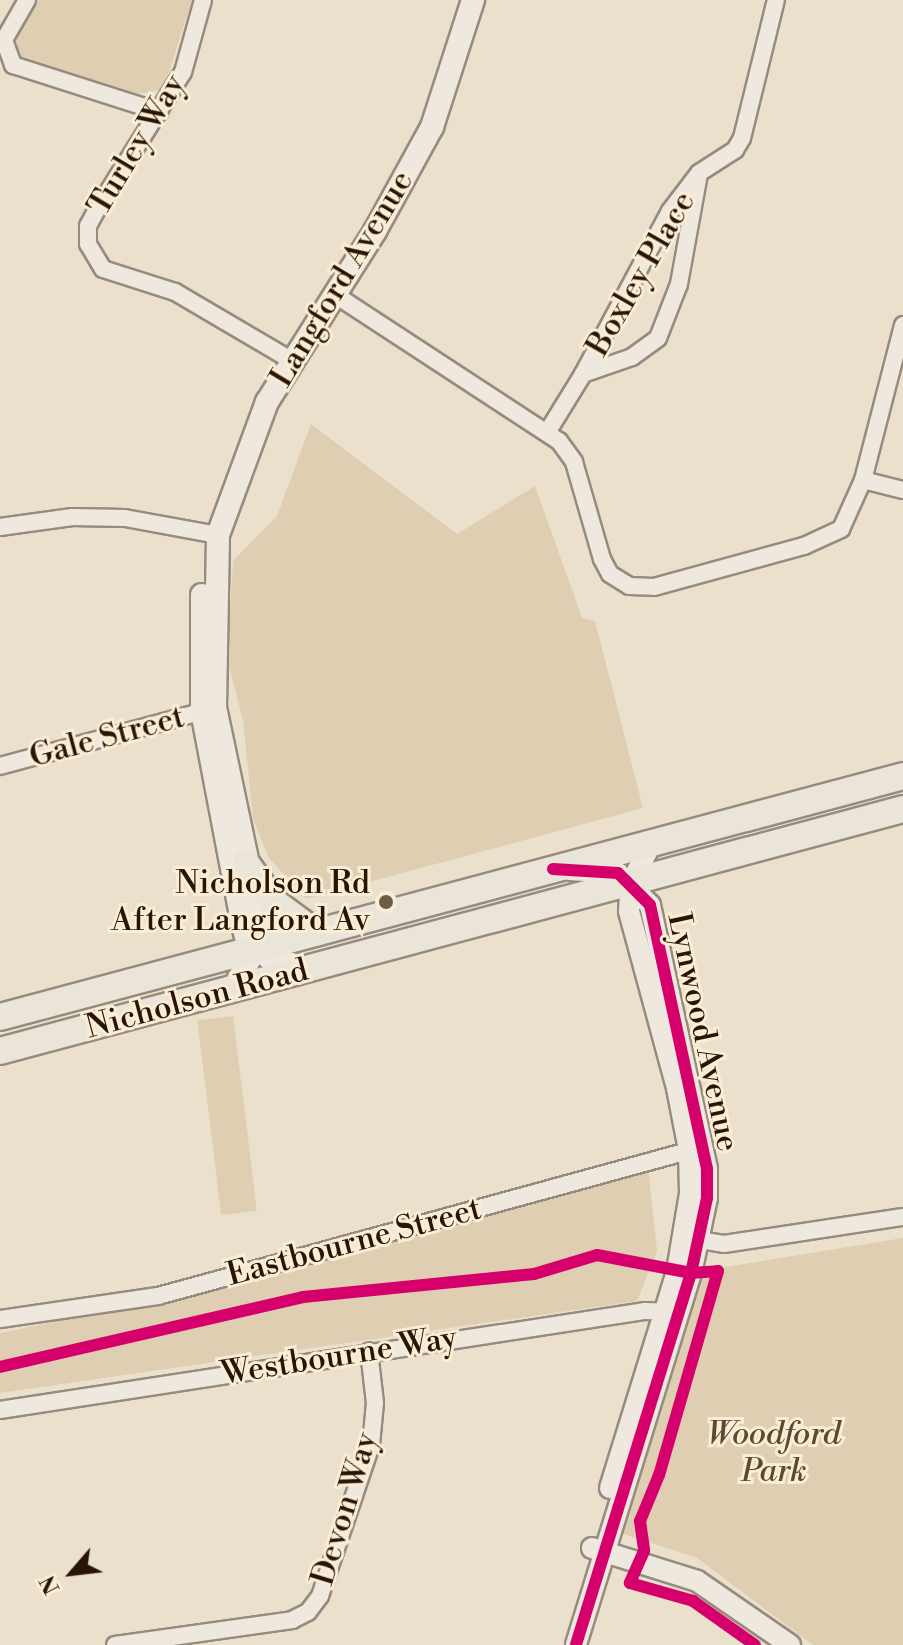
<!DOCTYPE html>
<html>
<head>
<meta charset="utf-8">
<style>
  body { margin:0 }
  #map { position:relative; width:903px; height:1645px; overflow:hidden; background:#ebe0cb; font-family:"Libre Bodoni",serif }
  div>[style] { position:absolute }
  .green>* { inset:0; background:#dfceb2; transform-origin:0 0 }
  .roads { filter:drop-shadow(2px 0 #958c7f) drop-shadow(-2px 0 #958c7f) drop-shadow(0 2px #958c7f) drop-shadow(0 -2px #958c7f) }
  .minor>* { height:16px; margin:-8px; padding:0 8px; transform-origin:8px; border-radius:8px; background:#eee8de }
  .tertiary>* { height:20px; margin:-10px; padding:0 10px; transform-origin:10px; border-radius:10px; background:#eee8de }
  .secondary>* { height:22px; margin:-11px; padding:0 11px; transform-origin:11px; border-radius:11px; background:#eee8de }
  .primary>* { height:26px; margin:-13px; padding:0 13px; transform-origin:13px; border-radius:13px; background:#eae4d9 }
  .cycleway>* { height:12px; margin:-6px; padding:0 6px; transform-origin:6px; border-radius:6px; background:#d6006c }
  .dots>* { width:22px; height:22px; translate:-50% -50%; box-sizing:border-box; border:4px solid #faedd5; border-radius:50% }
  span { translate:-50% -50%; white-space:nowrap; text-align:center; line-height:1.15; -webkit-text-stroke:6px #faedd5; paint-order:stroke }
  .street-label { font-size:32px; color:#291504 }
  .poi-label { font-size:32px; color:#291504 }
  .right { translate:-100% -50%; text-align:right }
  .park-label { font-size:32px; color:#5d4832; font-style:italic }
  .north { position:absolute; left:32px; top:1533px; width:80px; height:80px; -webkit-text-stroke:6px #faedd5; paint-order:stroke; rotate:242deg; font-size:22px; font-weight:700; line-height:32px; text-align:center; color:#291504 }
  .north::after { content:''; display:block; margin:auto; width:28px; height:36px; background:#291504; clip-path:polygon(50% 0,100% 100%,50% 72%,0 100%) }
</style>
</head>
<body>
<div id="map">
  <div class="green">
    <i style="clip-path:polygon(34px 0,192px 0,166px 81px,161px 90px,137px 94px,20px 63px,12px 54px,13px 35px)"></i>
    <i style="clip-path:polygon(311px 424px,457px 534px,535px 486px,582px 618px,595px 621px,643px 808px,306px 899px,269px 858px,253px 819px,243px 720px,227px 658px,233px 561px,277px 516px)"></i>
    <i style="left:233px;top:1016px;width:196px;height:36px;rotate:83deg"></i>
    <i style="clip-path:polygon(648px 1167px,657px 1251px,637px 1301px,0 1393px,0 1333px,222px 1287px)"></i>
    <i style="clip-path:polygon(903px 1238px,903px 1645px,813px 1645px,697px 1558px,617px 1532px,701px 1271px)"></i>
  </div>
  <div class="roads">
    <div class="minor">
      <i style="left:27px;top:0;width:46px;rotate:119.9deg"></i>
      <i style="left:4px;top:40px;width:27px;rotate:70deg"></i>
      <i style="left:13px;top:65px;width:154px;rotate:17.7deg"></i>
      <i style="left:203px;top:0;width:75px;rotate:105.5deg"></i>
      <i style="left:183px;top:72px;width:164px;rotate:122deg"></i>
      <i style="left:96px;top:211px;width:17px;rotate:118deg"></i>
      <i style="left:88px;top:226px;width:18px;rotate:90deg"></i>
      <i style="left:88px;top:244px;width:29px;rotate:59deg"></i>
      <i style="left:103px;top:269px;width:76px;rotate:17.7deg"></i>
      <i style="left:175px;top:292px;width:134px;rotate:30.4deg"></i>
      <i style="left:334px;top:294px;width:269px;rotate:33.2deg"></i>
      <i style="left:559px;top:441px;width:26px;rotate:54deg"></i>
      <i style="left:574px;top:462px;width:101px;rotate:73.9deg"></i>
      <i style="left:602px;top:559px;width:17px;rotate:62deg"></i>
      <i style="left:610px;top:574px;width:22px;rotate:32deg"></i>
      <i style="left:629px;top:586px;width:25px;rotate:2deg"></i>
      <i style="left:654px;top:587px;width:156px;rotate:-15.3deg"></i>
      <i style="left:804px;top:546px;width:41px;rotate:-24.7deg"></i>
      <i style="left:841px;top:529px;width:54px;rotate:-65.8deg"></i>
      <i style="left:863px;top:480px;width:160px;rotate:-75.5deg"></i>
      <i style="left:583px;top:374px;width:185px;rotate:-61.9deg"></i>
      <i style="left:670px;top:211px;width:48px;rotate:-52.7deg"></i>
      <i style="left:699px;top:173px;width:43px;rotate:-32.6deg"></i>
      <i style="left:735px;top:150px;width:14px;rotate:-60deg"></i>
      <i style="left:742px;top:138px;width:142px;rotate:-76.2deg"></i>
      <i style="left:548px;top:431px;width:67px;rotate:-58.4deg"></i>
      <i style="left:583px;top:374px;width:52px;rotate:-19.1deg"></i>
      <i style="left:632px;top:357px;width:32px;rotate:-36deg"></i>
      <i style="left:658px;top:338px;width:58px;rotate:-68.7deg"></i>
      <i style="left:679px;top:284px;width:107px;rotate:-79.7deg"></i>
      <i style="left:863px;top:480px;width:41px;rotate:14deg"></i>
      <i style="left:0;top:527px;width:73px;rotate:-7.9deg"></i>
      <i style="left:72px;top:517px;width:53px;rotate:1.1deg"></i>
      <i style="left:125px;top:518px;width:95px;rotate:10.4deg"></i>
      <i style="left:0;top:766px;width:219px;rotate:-15.1deg"></i>
      <i style="left:687px;top:1238px;width:37px;rotate:9deg"></i>
      <i style="left:724px;top:1244px;width:181px;rotate:-8.6deg"></i>
      <i style="left:0;top:1319px;width:160px;rotate:-8.3deg"></i>
      <i style="left:158px;top:1296px;width:561px;rotate:-15.3deg"></i>
      <i style="left:0;top:1410px;width:653px;rotate:-8.73deg"></i>
      <i style="left:645px;top:1311px;width:29px;rotate:2deg"></i>
      <i style="left:115px;top:1645px;width:179px;rotate:-8deg"></i>
      <i style="left:292px;top:1620px;width:18px;rotate:-27deg"></i>
      <i style="left:308px;top:1612px;width:20px;rotate:-53deg"></i>
      <i style="left:320px;top:1596px;width:159px;rotate:-71.3deg"></i>
      <i style="left:371px;top:1445px;width:42px;rotate:-84.6deg"></i>
      <i style="left:375px;top:1403px;width:52px;rotate:-96.6deg"></i>
    </div>
    <div class="tertiary">
      <i style="left:569px;top:870px;width:49px;rotate:3.5deg"></i>
      <i style="left:618px;top:873px;width:45px;rotate:45deg"></i>
      <i style="left:650px;top:905px;width:270px;rotate:77.8deg"></i>
      <i style="left:707px;top:1169px;width:29px;rotate:90deg"></i>
      <i style="left:707px;top:1198px;width:77px;rotate:102deg"></i>
      <i style="left:691px;top:1273px;width:389px;rotate:107.2deg"></i>
      <i style="left:610px;top:1488px;width:227px;rotate:-72.8deg"></i>
      <i style="left:677px;top:1271px;width:79px;rotate:-80.5deg"></i>
      <i style="left:690px;top:1193px;width:43px;rotate:-91.3deg"></i>
      <i style="left:689px;top:1150px;width:63px;rotate:-101deg"></i>
      <i style="left:677px;top:1088px;width:183px;rotate:-105.2deg"></i>
      <i style="left:629px;top:911px;width:28px;rotate:-86deg"></i>
      <i style="left:631px;top:883px;width:44px;rotate:-62.9deg"></i>
      <i style="left:592px;top:1548px;width:110px;rotate:17.4deg"></i>
      <i style="left:697px;top:1581px;width:113px;rotate:34.5deg"></i>
    </div>
    <div class="secondary">
      <i style="left:202px;top:595px;width:116px;rotate:90deg"></i>
      <i style="left:202px;top:711px;width:218px;rotate:79.2deg"></i>
      <i style="left:243px;top:925px;width:16px;rotate:76deg"></i>
      <i style="left:247px;top:941px;width:26px;rotate:37deg"></i>
      <i style="left:268px;top:957px;width:42px;rotate:16.7deg"></i>
      <i style="left:233px;top:989px;width:62px;rotate:-60.9deg"></i>
      <i style="left:263px;top:935px;width:232px;rotate:-101.9deg"></i>
      <i style="left:215px;top:708px;width:173px;rotate:-89deg"></i>
      <i style="left:218px;top:535px;width:142px;rotate:-69.8deg"></i>
      <i style="left:267px;top:402px;width:202px;rotate:-57.7deg"></i>
      <i style="left:375px;top:231px;width:119px;rotate:-61.3deg"></i>
      <i style="left:432px;top:127px;width:133px;rotate:-72.1deg"></i>
    </div>
    <div class="primary">
      <i style="left:246px;top:863px;width:48px;rotate:54.3deg"></i>
      <i style="left:274px;top:902px;width:52px;rotate:36.4deg"></i>
      <i style="left:0;top:1017px;width:935px;rotate:-14.94deg"></i>
      <i style="left:0;top:1051px;width:935px;rotate:-15deg"></i>
    </div>
  </div>
  <div class="cycleway">
    <i style="left:553px;top:869px;width:65px;rotate:3.5deg"></i>
    <i style="left:618px;top:873px;width:45px;rotate:45deg"></i>
    <i style="left:650px;top:905px;width:270px;rotate:77.8deg"></i>
    <i style="left:707px;top:1169px;width:29px;rotate:90deg"></i>
    <i style="left:707px;top:1198px;width:77px;rotate:102deg"></i>
    <i style="left:691px;top:1273px;width:389px;rotate:107.2deg"></i>
    <i style="left:0;top:1367px;width:311px;rotate:-13deg"></i>
    <i style="left:303px;top:1297px;width:232px;rotate:-5.7deg"></i>
    <i style="left:534px;top:1274px;width:66px;rotate:-16.8deg"></i>
    <i style="left:597px;top:1255px;width:96px;rotate:10.8deg"></i>
    <i style="left:691px;top:1273px;width:27px;rotate:-4deg"></i>
    <i style="left:718px;top:1271px;width:212px;rotate:106.1deg"></i>
    <i style="left:659px;top:1475px;width:50px;rotate:112.4deg"></i>
    <i style="left:640px;top:1521px;width:30px;rotate:82deg"></i>
    <i style="left:644px;top:1551px;width:35px;rotate:114deg"></i>
    <i style="left:630px;top:1583px;width:66px;rotate:15.9deg"></i>
    <i style="left:693px;top:1601px;width:76px;rotate:35.4deg"></i>
  </div>
  <div class="dots">
    <i style="left:386px;top:902px;background:#6d5c4a"></i>
  </div>
  <div class="street-label">
    <span style="left:137px;top:145px;rotate:-59deg">Turley Way</span>
    <span style="left:641px;top:274px;rotate:-60deg">Boxley Place</span>
    <span style="left:342px;top:279px;rotate:-59deg">Langford Avenue</span>
    <span style="left:107px;top:737px;rotate:-15deg">Gale Street</span>
    <span style="left:197px;top:999px;rotate:-15deg">Nicholson Road</span>
    <span style="left:703px;top:1032px;rotate:78deg">Lynwood Avenue</span>
    <span style="left:354px;top:1242px;rotate:-15deg">Eastbourne Street</span>
    <span style="left:339px;top:1356px;rotate:-9deg">Westbourne Way</span>
    <span style="left:345px;top:1509px;rotate:-73deg">Devon Way</span>
  </div>
  <div class="poi-label">
    <span class="right" style="left:370px;top:902px">Nicholson Rd<br>After Langford Av</span>
  </div>
  <div class="park-label">
    <span style="left:774px;top:1453px">Woodford<br>Park</span>
  </div>
  <div class="north">N</div>
</div>
</body>
</html>
